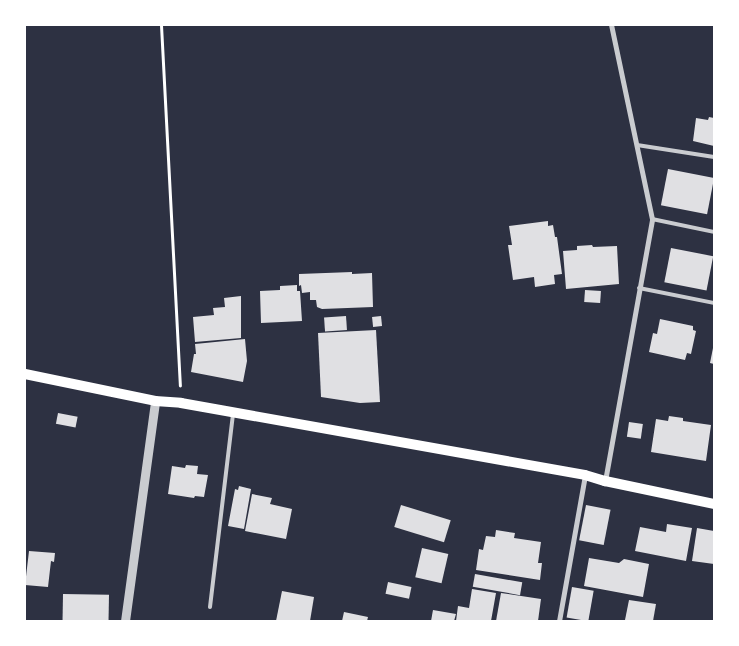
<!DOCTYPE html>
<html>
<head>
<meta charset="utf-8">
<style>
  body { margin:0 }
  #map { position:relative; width:739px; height:646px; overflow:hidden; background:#2d3142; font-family:Overpass,sans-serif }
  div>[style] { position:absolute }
  .building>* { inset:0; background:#e0e0e3; transform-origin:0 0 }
  .path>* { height:3px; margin:-1.5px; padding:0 1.5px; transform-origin:1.5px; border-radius:1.5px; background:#fff }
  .service>* { height:4px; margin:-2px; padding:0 2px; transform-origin:2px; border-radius:2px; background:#caccd0 }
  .minor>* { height:5px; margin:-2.5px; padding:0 2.5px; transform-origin:2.5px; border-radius:2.5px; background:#caccd0 }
  .tertiary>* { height:9px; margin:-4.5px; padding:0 4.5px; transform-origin:4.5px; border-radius:4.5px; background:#caccd0 }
  .secondary>* { height:10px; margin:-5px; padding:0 5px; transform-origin:5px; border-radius:5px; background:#fff }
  span { translate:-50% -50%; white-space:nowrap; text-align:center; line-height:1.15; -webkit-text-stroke:4.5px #fff; paint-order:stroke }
  .frame { position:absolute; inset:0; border:26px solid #fff; pointer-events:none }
</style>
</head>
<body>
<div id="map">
  <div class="building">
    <i style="clip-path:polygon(709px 117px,714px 118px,714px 146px,693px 141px,696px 118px,708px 120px)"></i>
    <i style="left:668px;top:169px;width:47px;height:37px;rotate:11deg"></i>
    <i style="clip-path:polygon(548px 221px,548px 226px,553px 225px,555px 237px,557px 237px,562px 274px,554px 275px,555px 284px,535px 287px,534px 277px,513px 280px,508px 245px,512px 245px,509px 226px)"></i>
    <i style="clip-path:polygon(592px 245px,593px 247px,617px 246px,619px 284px,566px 289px,563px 251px,577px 250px,577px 246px)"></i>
    <i style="left:671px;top:248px;width:43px;height:35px;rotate:11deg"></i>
    <i style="clip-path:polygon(352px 272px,352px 274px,372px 273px,373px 307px,322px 309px,317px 307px,316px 300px,310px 300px,310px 292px,302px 293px,301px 285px,299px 286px,299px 274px)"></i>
    <i style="clip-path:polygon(297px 285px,297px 291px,300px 291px,302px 321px,261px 323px,260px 291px,280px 290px,280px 286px)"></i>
    <i style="left:585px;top:290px;width:16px;height:12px;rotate:4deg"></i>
    <i style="clip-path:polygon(241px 296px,241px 338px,195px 342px,193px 317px,214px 315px,213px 308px,225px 307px,224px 298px)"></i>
    <i style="left:346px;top:316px;width:14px;height:22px;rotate:86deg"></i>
    <i style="left:381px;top:316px;width:10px;height:9px;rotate:84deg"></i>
    <i style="clip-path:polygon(660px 319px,693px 326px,693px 330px,696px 331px,691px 354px,687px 353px,685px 360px,649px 352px,653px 333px,657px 334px)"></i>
    <i style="clip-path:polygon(376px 330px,380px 402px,360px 403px,321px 397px,318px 333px)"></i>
    <i style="clip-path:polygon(245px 339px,247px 361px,243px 382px,191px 372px,194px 354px,196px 354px,195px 344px)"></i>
    <i style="clip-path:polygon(713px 348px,714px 348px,714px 364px,710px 363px)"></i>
    <i style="left:58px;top:413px;width:20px;height:11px;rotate:11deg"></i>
    <i style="clip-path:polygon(669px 416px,683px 418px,683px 421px,711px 425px,706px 461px,651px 452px,656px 419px,668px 421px)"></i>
    <i style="left:629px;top:422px;width:14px;height:15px;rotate:8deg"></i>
    <i style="clip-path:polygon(186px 465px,198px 466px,197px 474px,208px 475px,204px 497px,195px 496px,194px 498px,168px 494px,172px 466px,185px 468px)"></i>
    <i style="clip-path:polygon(239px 486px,251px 489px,244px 529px,228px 526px,235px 489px,238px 490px)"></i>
    <i style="clip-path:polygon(252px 494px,272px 498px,270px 504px,292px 509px,286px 539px,245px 531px)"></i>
    <i style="left:401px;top:505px;width:52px;height:23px;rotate:17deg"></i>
    <i style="left:586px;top:505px;width:25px;height:36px;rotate:11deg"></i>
    <i style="clip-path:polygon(667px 524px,692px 528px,686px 561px,635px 551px,640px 527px,666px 532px)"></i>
    <i style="clip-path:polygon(697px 528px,714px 531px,714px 564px,692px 561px)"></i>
    <i style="clip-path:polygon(496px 530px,515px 533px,514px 538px,541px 542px,538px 563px,542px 563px,540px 580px,476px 570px,479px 549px,483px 550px,486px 536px,495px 537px)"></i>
    <i style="left:422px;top:548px;width:27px;height:30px;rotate:13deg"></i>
    <i style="clip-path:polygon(29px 551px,55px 553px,54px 562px,51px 561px,48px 587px,25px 585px)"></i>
    <i style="clip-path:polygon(589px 558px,619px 563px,624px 559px,649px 564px,643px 597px,584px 586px)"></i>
    <i style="left:475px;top:574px;width:48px;height:13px;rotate:10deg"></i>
    <i style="left:388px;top:582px;width:24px;height:12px;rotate:12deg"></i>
    <i style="left:572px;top:587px;width:22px;height:31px;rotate:10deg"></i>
    <i style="clip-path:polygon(472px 589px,496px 593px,491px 621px,456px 621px,458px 606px,469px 608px)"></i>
    <i style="clip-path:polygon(282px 591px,314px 597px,310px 621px,276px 621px)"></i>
    <i style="clip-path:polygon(501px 593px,541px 599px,538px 621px,496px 621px)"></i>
    <i style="left:63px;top:594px;width:46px;height:27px;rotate:1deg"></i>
    <i style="clip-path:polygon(629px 600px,656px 604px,653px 621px,625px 620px)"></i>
    <i style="clip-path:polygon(433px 610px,456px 614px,454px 621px,431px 621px)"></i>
    <i style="clip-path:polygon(344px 612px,368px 617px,367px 621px,342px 621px)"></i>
  </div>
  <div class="path">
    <i style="left:161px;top:25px;width:361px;rotate:87deg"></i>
  </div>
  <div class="service">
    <i style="left:637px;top:145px;width:78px;rotate:8.9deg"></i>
    <i style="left:652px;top:219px;width:63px;rotate:11.8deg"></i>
    <i style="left:639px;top:288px;width:76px;rotate:11.3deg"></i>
    <i style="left:210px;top:607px;width:195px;rotate:-83.2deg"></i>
  </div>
  <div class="minor">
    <i style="left:605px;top:481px;width:266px;rotate:-79.8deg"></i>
    <i style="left:652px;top:219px;width:198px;rotate:-101.9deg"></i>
    <i style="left:559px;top:621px;width:148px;rotate:-79.9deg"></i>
  </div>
  <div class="tertiary">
    <i style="left:125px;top:621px;width:222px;rotate:-82.2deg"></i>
  </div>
  <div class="secondary">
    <i style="left:25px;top:374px;width:133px;rotate:11.7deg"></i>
    <i style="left:155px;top:401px;width:26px;rotate:4deg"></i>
    <i style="left:181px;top:403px;width:410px;rotate:10.1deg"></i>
    <i style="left:585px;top:475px;width:21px;rotate:17deg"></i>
    <i style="left:605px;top:481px;width:111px;rotate:11.9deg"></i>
  </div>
  <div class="frame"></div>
</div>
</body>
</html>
